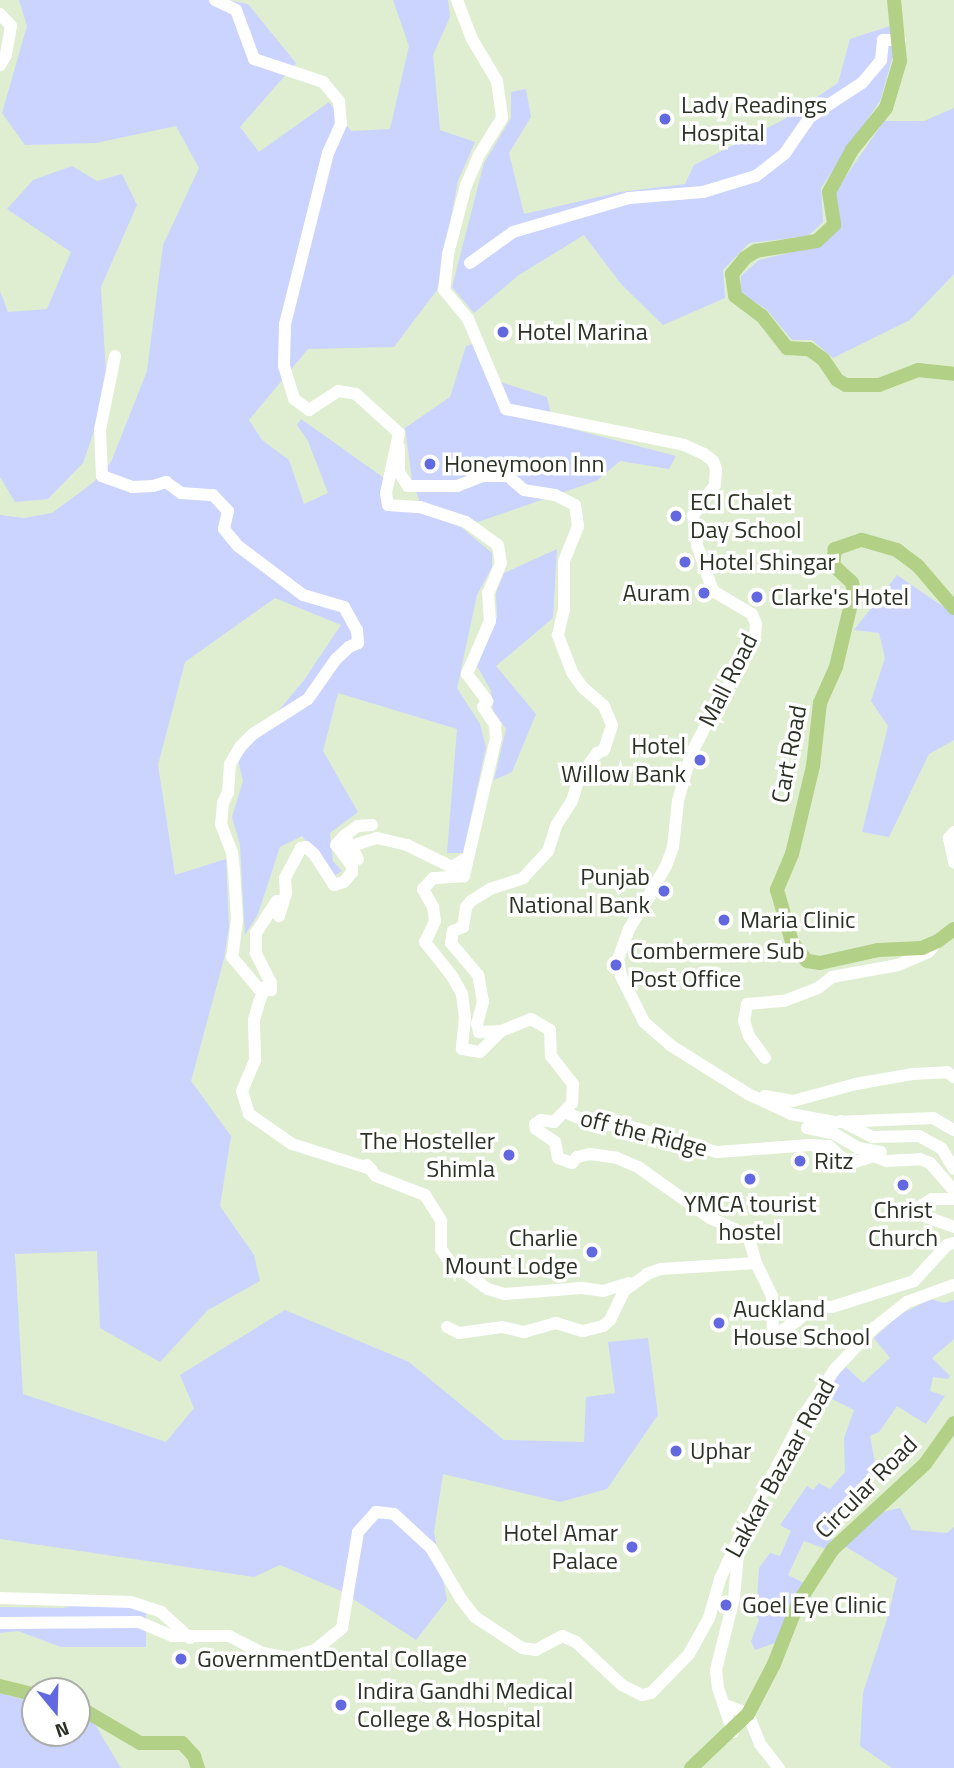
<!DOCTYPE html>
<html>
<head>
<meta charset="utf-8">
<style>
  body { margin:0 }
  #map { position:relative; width:954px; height:1768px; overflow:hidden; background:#dfeed0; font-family:"Titillium Web",sans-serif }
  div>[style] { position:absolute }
  .green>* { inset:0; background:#cbd3ff }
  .minor>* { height:12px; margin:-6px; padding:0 6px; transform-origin:6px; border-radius:6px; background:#fff }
  .major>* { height:14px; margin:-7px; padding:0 7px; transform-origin:7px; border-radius:7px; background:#b2d086 }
  .dots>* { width:19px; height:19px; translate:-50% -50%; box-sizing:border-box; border:4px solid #fff; border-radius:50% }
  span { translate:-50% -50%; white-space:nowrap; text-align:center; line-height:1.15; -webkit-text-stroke:7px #fff; paint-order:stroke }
  .poi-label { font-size:24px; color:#2b3125 }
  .left { translate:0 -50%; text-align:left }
  .right { translate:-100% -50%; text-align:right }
  .street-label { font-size:24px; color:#2b3125 }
  .north { position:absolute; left:21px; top:1677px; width:70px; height:70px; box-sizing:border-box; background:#fff; border:2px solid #aaada8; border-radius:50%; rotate:161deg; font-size:19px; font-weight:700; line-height:28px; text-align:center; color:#2b3125 }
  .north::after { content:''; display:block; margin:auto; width:24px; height:32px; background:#6168e0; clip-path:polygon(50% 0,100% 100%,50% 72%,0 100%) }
</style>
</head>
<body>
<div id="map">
  <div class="green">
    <i style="clip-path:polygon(19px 0,228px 0,248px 4px,296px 63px,240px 127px,259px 152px,329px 102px,351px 131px,390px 129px,409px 46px,393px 0,448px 0,450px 17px,433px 55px,440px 130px,475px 142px,458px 181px,437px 290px,394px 347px,308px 349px,249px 420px,262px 440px,289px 460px,304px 504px,328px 493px,308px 441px,297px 425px,301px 419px,384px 478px,383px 509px,421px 513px,461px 527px,492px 553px,492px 567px,477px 595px,457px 688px,480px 724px,486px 747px,463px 853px,447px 853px,457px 729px,338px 693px,323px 751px,358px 812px,330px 833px,333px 861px,342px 871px,334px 876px,302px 836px,280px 847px,258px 914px,245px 935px,240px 845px,232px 817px,243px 781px,238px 760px,304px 680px,341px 625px,275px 598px,185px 662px,158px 765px,175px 875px,226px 859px,229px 926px,224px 959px,191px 1081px,231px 1136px,220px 1206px,254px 1255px,260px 1281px,208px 1310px,160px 1362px,100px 1328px,97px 1251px,15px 1254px,23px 1394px,166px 1442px,194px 1408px,180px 1375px,285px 1310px,409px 1362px,504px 1440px,584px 1442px,586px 1397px,615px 1393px,608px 1342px,648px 1338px,658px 1415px,607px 1489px,560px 1502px,443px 1474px,434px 1532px,447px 1600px,416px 1640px,341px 1591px,280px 1565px,254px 1577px,0 1539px,0 515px,24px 518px,52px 513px,94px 482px,111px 462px,147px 371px,163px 245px,199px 168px,176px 126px,96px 143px,25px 145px,2px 113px,27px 26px)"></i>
    <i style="clip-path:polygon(890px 26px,893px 56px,880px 101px,821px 188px,823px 222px,808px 236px,749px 243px,723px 270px,725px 298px,663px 325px,621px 284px,584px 235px,519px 275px,474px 313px,452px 287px,484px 163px,511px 118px,511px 92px,526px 89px,531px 117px,509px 153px,524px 214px,620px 192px,685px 184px,694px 165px,781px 121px,838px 83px,850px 39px)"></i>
    <i style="clip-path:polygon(954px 108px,954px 274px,910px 320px,833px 358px,812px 340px,792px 340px,767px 310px,740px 292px,741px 276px,759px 260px,818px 246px,839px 227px,835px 192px,884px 121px,924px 121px)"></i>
    <i style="clip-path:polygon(72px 166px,97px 181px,122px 174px,137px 205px,101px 287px,107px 393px,83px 463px,48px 499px,15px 502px,0 477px,0 291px,8px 312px,47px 309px,71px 252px,7px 209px,33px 180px)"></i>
    <i style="clip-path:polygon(473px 344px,488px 378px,547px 397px,553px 424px,676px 456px,669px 469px,620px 461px,596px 481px,478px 522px,420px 503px,412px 480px,405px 428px,450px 397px,466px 346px)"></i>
    <i style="clip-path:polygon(557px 549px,553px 618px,496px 666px,536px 714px,512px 772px,494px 780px,506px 729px,493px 710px,491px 691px,477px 666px,497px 617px,496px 593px,504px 573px)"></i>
    <i style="clip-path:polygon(897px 575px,954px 614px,954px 740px,929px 754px,889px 837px,862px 832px,888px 726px,871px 701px,885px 658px,879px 633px,854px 630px)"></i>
    <i style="clip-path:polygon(931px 1299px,944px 1303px,954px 1300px,954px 1339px,932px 1358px,950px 1376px,948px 1379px,933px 1377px,930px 1391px,945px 1396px,926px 1424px,897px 1406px,879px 1432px,870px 1436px,875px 1463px,868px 1488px,841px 1513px,838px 1528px,826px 1549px,804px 1541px,788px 1575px,806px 1584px,778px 1642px,755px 1650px,751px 1641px,759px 1620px,756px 1615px,759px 1568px,770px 1553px,780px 1556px,791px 1531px,780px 1525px,807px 1486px,813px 1490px,819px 1483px,830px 1489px,845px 1472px,844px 1438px,854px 1410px,826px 1396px,828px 1385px,846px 1367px,863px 1383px,890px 1358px,874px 1338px,899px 1315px)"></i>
    <i style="clip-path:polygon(900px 1508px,912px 1530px,947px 1533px,954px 1527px,954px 1768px,892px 1768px,860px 1746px,863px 1693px,888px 1616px,897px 1578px,843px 1545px,873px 1514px)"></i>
    <i style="clip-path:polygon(108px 1599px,146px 1607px,146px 1647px,61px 1647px,18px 1631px,0 1633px,0 1607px,63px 1608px)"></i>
    <i style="clip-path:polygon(0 1693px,35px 1703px,35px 1733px,77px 1733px,77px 1709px,87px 1711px,121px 1768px,0 1768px)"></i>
  </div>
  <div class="minor">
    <i style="left:215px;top:0;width:23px;rotate:25deg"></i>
    <i style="left:236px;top:10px;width:52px;rotate:69.8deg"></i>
    <i style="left:254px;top:59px;width:73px;rotate:18.4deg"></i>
    <i style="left:323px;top:82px;width:25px;rotate:50deg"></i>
    <i style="left:339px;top:101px;width:23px;rotate:85deg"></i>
    <i style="left:341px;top:124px;width:32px;rotate:114deg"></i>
    <i style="left:328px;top:153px;width:176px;rotate:104.1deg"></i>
    <i style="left:285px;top:324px;width:42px;rotate:91.4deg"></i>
    <i style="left:284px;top:366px;width:34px;rotate:73deg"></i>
    <i style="left:294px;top:399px;width:19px;rotate:36deg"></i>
    <i style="left:309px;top:410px;width:35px;rotate:-33deg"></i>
    <i style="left:338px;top:391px;width:18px;rotate:9deg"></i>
    <i style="left:356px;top:394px;width:58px;rotate:42.2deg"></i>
    <i style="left:399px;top:433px;width:61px;rotate:102.2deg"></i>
    <i style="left:386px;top:493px;width:12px;rotate:81deg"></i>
    <i style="left:388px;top:505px;width:32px;rotate:4deg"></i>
    <i style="left:420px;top:507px;width:48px;rotate:18.1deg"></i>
    <i style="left:466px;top:522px;width:39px;rotate:36deg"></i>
    <i style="left:498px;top:545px;width:18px;rotate:81deg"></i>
    <i style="left:501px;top:563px;width:33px;rotate:113deg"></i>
    <i style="left:488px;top:593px;width:28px;rotate:86deg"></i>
    <i style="left:490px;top:621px;width:58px;rotate:113.5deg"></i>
    <i style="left:467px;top:674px;width:34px;rotate:53deg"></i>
    <i style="left:487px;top:701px;width:7px;rotate:124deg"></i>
    <i style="left:483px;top:707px;width:22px;rotate:56deg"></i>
    <i style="left:495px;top:725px;width:13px;rotate:86deg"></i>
    <i style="left:496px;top:738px;width:142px;rotate:103.1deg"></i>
    <i style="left:464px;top:876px;width:31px;rotate:176deg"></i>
    <i style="left:433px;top:878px;width:15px;rotate:132deg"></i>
    <i style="left:423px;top:889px;width:21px;rotate:61deg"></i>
    <i style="left:433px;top:907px;width:14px;rotate:82deg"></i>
    <i style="left:435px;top:921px;width:23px;rotate:115deg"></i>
    <i style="left:425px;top:942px;width:43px;rotate:51.5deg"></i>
    <i style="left:452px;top:976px;width:21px;rotate:61deg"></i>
    <i style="left:462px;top:994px;width:24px;rotate:83deg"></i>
    <i style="left:465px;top:1018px;width:31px;rotate:96deg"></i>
    <i style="left:462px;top:1049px;width:18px;rotate:9deg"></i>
    <i style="left:480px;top:1052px;width:30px;rotate:-45deg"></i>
    <i style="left:501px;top:1031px;width:22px;rotate:177deg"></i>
    <i style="left:479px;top:1032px;width:8px;rotate:-104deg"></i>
    <i style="left:477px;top:1024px;width:23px;rotate:-75deg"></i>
    <i style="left:483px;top:1002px;width:27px;rotate:-100deg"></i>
    <i style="left:478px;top:975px;width:42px;rotate:-130.2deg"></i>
    <i style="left:451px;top:943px;width:12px;rotate:-81deg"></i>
    <i style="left:453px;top:931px;width:11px;rotate:-22deg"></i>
    <i style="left:463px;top:927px;width:20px;rotate:-81deg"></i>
    <i style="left:466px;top:907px;width:8px;rotate:-50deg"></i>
    <i style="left:471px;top:901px;width:22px;rotate:-32deg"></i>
    <i style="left:490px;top:889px;width:35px;rotate:-18deg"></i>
    <i style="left:523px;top:878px;width:37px;rotate:-47deg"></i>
    <i style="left:548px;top:851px;width:28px;rotate:-72deg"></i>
    <i style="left:557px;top:824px;width:27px;rotate:-57deg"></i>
    <i style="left:572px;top:801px;width:24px;rotate:-73deg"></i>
    <i style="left:579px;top:778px;width:31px;rotate:-54deg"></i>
    <i style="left:597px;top:753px;width:8px;rotate:-23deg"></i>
    <i style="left:604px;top:750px;width:26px;rotate:-72deg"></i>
    <i style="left:612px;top:725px;width:21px;rotate:-113deg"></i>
    <i style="left:604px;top:706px;width:28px;rotate:-139deg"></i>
    <i style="left:583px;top:688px;width:19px;rotate:-125deg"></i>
    <i style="left:572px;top:672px;width:40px;rotate:-111deg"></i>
    <i style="left:558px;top:635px;width:26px;rotate:-77deg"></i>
    <i style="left:564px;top:610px;width:49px;rotate:-90deg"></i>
    <i style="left:564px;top:561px;width:38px;rotate:-68deg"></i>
    <i style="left:578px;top:526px;width:21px;rotate:-98deg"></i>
    <i style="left:575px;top:505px;width:22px;rotate:-153deg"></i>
    <i style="left:555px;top:495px;width:31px;rotate:-171deg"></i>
    <i style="left:524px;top:490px;width:21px;rotate:-139deg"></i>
    <i style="left:508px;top:476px;width:25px;rotate:180deg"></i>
    <i style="left:483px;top:476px;width:28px;rotate:159deg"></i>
    <i style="left:457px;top:486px;width:49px;rotate:180deg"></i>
    <i style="left:408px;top:486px;width:17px;rotate:-123deg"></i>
    <i style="left:399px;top:472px;width:25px;rotate:-90deg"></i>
    <i style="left:457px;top:0;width:42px;rotate:69deg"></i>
    <i style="left:472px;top:39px;width:49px;rotate:59.2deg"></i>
    <i style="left:497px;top:81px;width:37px;rotate:82deg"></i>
    <i style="left:502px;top:118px;width:44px;rotate:121.9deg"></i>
    <i style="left:479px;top:155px;width:33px;rotate:113deg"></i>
    <i style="left:466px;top:185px;width:71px;rotate:104.6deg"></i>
    <i style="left:448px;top:254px;width:36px;rotate:96deg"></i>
    <i style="left:444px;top:290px;width:38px;rotate:50deg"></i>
    <i style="left:468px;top:319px;width:98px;rotate:67.1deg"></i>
    <i style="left:506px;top:409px;width:182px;rotate:11.4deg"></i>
    <i style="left:684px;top:445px;width:22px;rotate:24deg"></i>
    <i style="left:704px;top:454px;width:11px;rotate:38deg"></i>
    <i style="left:713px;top:461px;width:9px;rotate:69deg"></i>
    <i style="left:716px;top:469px;width:16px;rotate:94deg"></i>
    <i style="left:715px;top:485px;width:37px;rotate:126deg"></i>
    <i style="left:693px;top:515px;width:30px;rotate:82deg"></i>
    <i style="left:697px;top:545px;width:49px;rotate:70.8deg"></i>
    <i style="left:713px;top:591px;width:45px;rotate:30.5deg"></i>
    <i style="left:752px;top:614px;width:11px;rotate:68deg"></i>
    <i style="left:756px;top:624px;width:12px;rotate:95deg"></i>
    <i style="left:755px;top:636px;width:36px;rotate:114deg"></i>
    <i style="left:740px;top:669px;width:40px;rotate:124deg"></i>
    <i style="left:718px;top:702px;width:59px;rotate:117.4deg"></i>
    <i style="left:691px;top:754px;width:49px;rotate:105.5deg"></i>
    <i style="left:678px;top:801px;width:46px;rotate:96.2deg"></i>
    <i style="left:673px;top:847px;width:20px;rotate:110deg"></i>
    <i style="left:666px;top:866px;width:73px;rotate:120.4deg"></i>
    <i style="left:629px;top:929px;width:33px;rotate:110deg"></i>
    <i style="left:618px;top:960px;width:16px;rotate:79deg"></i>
    <i style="left:621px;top:976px;width:51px;rotate:63.4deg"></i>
    <i style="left:644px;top:1022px;width:35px;rotate:41deg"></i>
    <i style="left:670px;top:1045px;width:92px;rotate:32.1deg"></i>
    <i style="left:748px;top:1094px;width:47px;rotate:24.9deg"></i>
    <i style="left:791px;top:1114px;width:45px;rotate:10.3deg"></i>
    <i style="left:835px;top:1122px;width:98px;rotate:-2.3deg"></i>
    <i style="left:933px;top:1118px;width:24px;rotate:30deg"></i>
    <i style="left:0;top:14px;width:16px;rotate:47deg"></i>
    <i style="left:11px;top:26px;width:29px;rotate:100deg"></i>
    <i style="left:6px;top:55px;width:12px;rotate:121deg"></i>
    <i style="left:470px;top:263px;width:53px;rotate:-35.8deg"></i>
    <i style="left:513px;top:232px;width:121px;rotate:-16.3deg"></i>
    <i style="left:629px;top:198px;width:74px;rotate:-4.6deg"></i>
    <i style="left:703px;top:192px;width:55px;rotate:-16.8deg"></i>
    <i style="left:756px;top:176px;width:37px;rotate:-38deg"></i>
    <i style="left:785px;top:153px;width:44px;rotate:-55.2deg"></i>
    <i style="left:810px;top:117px;width:62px;rotate:-33.2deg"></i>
    <i style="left:862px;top:83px;width:30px;rotate:-50deg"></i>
    <i style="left:881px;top:60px;width:20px;rotate:-84deg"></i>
    <i style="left:883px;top:40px;width:17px"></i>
    <i style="left:115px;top:356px;width:76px;rotate:101.5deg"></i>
    <i style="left:100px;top:430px;width:46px;rotate:87.5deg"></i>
    <i style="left:102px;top:476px;width:32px;rotate:20deg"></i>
    <i style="left:132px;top:487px;width:21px;rotate:-3deg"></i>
    <i style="left:153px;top:486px;width:14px;rotate:-17deg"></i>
    <i style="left:166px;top:482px;width:19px;rotate:36deg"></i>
    <i style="left:181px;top:493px;width:32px;rotate:4deg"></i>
    <i style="left:213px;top:495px;width:22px;rotate:47deg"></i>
    <i style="left:228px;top:511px;width:18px;rotate:103deg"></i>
    <i style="left:224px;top:529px;width:22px;rotate:51deg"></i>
    <i style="left:238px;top:546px;width:81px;rotate:37deg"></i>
    <i style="left:303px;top:595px;width:43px;rotate:16.3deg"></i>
    <i style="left:344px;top:607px;width:26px;rotate:61deg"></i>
    <i style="left:357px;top:630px;width:13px;rotate:86deg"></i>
    <i style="left:358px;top:643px;width:10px;rotate:156deg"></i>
    <i style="left:349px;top:647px;width:18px;rotate:137deg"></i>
    <i style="left:336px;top:659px;width:49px;rotate:125deg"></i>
    <i style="left:308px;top:699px;width:65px;rotate:147.5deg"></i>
    <i style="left:253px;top:734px;width:18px;rotate:135deg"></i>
    <i style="left:240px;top:747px;width:20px;rotate:120deg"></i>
    <i style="left:230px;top:764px;width:28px;rotate:94deg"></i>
    <i style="left:228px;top:792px;width:12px;rotate:114deg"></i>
    <i style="left:223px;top:803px;width:21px;rotate:95deg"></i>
    <i style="left:221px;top:824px;width:30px;rotate:69deg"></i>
    <i style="left:232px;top:852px;width:18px;rotate:84deg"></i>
    <i style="left:234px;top:870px;width:49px;rotate:86.5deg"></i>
    <i style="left:237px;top:919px;width:38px;rotate:97deg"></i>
    <i style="left:232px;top:957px;width:42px;rotate:49.8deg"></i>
    <i style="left:259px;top:989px;width:6px;rotate:-18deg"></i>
    <i style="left:954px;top:832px;width:8px;rotate:130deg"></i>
    <i style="left:949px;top:838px;width:25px;rotate:78deg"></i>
    <i style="left:344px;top:836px;width:17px;rotate:-36deg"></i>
    <i style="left:358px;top:826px;width:14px;rotate:-4deg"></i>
    <i style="left:351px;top:846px;width:15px;rotate:62deg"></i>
    <i style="left:501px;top:1031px;width:32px;rotate:-22deg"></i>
    <i style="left:531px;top:1019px;width:22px;rotate:30deg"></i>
    <i style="left:550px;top:1030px;width:26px;rotate:88deg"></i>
    <i style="left:551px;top:1056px;width:36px;rotate:52deg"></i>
    <i style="left:573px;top:1084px;width:19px;rotate:93deg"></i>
    <i style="left:572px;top:1103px;width:26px;rotate:133deg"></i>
    <i style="left:554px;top:1122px;width:13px;rotate:-171deg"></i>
    <i style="left:541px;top:1120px;width:7px;rotate:146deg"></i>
    <i style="left:535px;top:1124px;width:5px;rotate:79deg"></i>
    <i style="left:536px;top:1129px;width:23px;rotate:34deg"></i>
    <i style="left:555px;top:1142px;width:16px;rotate:79deg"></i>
    <i style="left:558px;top:1158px;width:15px;rotate:20deg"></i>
    <i style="left:572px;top:1163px;width:8px;rotate:-50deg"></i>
    <i style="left:577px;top:1157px;width:13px;rotate:-13deg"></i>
    <i style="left:590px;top:1154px;width:27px;rotate:8deg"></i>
    <i style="left:617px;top:1158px;width:23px;rotate:23deg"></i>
    <i style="left:638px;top:1167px;width:88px;rotate:35.3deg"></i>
    <i style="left:710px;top:1218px;width:42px;rotate:24.1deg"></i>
    <i style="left:748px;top:1235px;width:29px;rotate:74deg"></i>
    <i style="left:756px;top:1263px;width:37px;rotate:64deg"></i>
    <i style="left:772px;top:1296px;width:40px;rotate:88.6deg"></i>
    <i style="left:773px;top:1336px;width:28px;rotate:-32deg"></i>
    <i style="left:797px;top:1321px;width:11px;rotate:-45deg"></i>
    <i style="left:805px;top:1313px;width:7px;rotate:-82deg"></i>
    <i style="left:806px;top:1306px;width:26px;rotate:2deg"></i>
    <i style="left:832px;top:1307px;width:86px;rotate:-17.6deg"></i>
    <i style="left:914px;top:1281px;width:49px;rotate:-47.5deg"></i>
    <i style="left:947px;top:1245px;width:7px;rotate:-16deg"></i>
    <i style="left:765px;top:1058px;width:27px;rotate:-126deg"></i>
    <i style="left:749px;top:1036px;width:16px;rotate:-108deg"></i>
    <i style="left:744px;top:1021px;width:17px;rotate:-80deg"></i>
    <i style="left:747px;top:1004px;width:37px;rotate:-5deg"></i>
    <i style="left:784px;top:1001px;width:36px;rotate:-21deg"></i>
    <i style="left:818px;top:988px;width:18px;rotate:-38deg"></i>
    <i style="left:832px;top:977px;width:67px;rotate:-10.3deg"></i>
    <i style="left:898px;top:965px;width:33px;rotate:-23deg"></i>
    <i style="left:928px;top:952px;width:7px;rotate:-45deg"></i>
    <i style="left:765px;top:1096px;width:28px;rotate:10deg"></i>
    <i style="left:793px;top:1101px;width:65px;rotate:-15.1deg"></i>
    <i style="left:856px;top:1084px;width:58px;rotate:-10deg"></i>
    <i style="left:913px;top:1074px;width:34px;rotate:-3deg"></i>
    <i style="left:947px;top:1072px;width:9px;rotate:36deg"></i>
    <i style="left:564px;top:1112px;width:27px;rotate:22deg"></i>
    <i style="left:589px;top:1122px;width:15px;rotate:11deg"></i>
    <i style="left:604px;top:1125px;width:18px;rotate:-3deg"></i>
    <i style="left:622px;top:1124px;width:99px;rotate:16.4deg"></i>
    <i style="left:717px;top:1152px;width:93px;rotate:-4.3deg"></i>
    <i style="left:810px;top:1145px;width:19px;rotate:3deg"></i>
    <i style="left:829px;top:1146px;width:23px;rotate:43deg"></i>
    <i style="left:846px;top:1162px;width:6px;rotate:9deg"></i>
    <i style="left:852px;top:1163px;width:22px;rotate:-18deg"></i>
    <i style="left:873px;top:1156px;width:15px;rotate:20deg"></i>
    <i style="left:887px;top:1161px;width:33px;rotate:-3deg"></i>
    <i style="left:920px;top:1159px;width:11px;rotate:22deg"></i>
    <i style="left:930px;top:1163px;width:37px;rotate:49deg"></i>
    <i style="left:841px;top:1121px;width:36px;rotate:27deg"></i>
    <i style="left:873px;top:1137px;width:46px;rotate:-1.2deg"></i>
    <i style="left:919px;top:1136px;width:26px;rotate:29deg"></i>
    <i style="left:942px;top:1149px;width:23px;rotate:59deg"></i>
    <i style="left:824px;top:1125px;width:17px;rotate:170deg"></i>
    <i style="left:807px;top:1128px;width:29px;rotate:12deg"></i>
    <i style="left:835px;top:1134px;width:27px;rotate:31deg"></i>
    <i style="left:858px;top:1148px;width:23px;rotate:10deg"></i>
    <i style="left:367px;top:1165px;width:14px;rotate:51deg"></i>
    <i style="left:376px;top:1176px;width:53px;rotate:21.2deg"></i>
    <i style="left:425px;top:1195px;width:31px;rotate:58deg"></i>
    <i style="left:441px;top:1221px;width:28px;rotate:90deg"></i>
    <i style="left:441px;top:1249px;width:14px;rotate:56deg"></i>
    <i style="left:449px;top:1261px;width:48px;rotate:35.7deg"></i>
    <i style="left:488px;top:1289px;width:17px;rotate:17deg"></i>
    <i style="left:504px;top:1294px;width:78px;rotate:-4.4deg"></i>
    <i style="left:582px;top:1288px;width:21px;rotate:8deg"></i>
    <i style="left:603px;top:1291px;width:27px;rotate:-17deg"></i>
    <i style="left:371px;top:1169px;width:83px;rotate:-162.4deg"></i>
    <i style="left:292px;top:1144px;width:52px;rotate:-145.1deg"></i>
    <i style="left:249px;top:1114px;width:24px;rotate:-107deg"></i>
    <i style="left:242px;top:1091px;width:34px;rotate:-67deg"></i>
    <i style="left:255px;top:1060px;width:40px;rotate:-91.4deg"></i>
    <i style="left:254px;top:1020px;width:19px;rotate:-74deg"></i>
    <i style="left:259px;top:1002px;width:16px;rotate:-68deg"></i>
    <i style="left:265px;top:987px;width:7px;rotate:27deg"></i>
    <i style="left:271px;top:990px;width:7px;rotate:-90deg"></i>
    <i style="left:271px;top:983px;width:34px;rotate:-117deg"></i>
    <i style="left:256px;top:953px;width:20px;rotate:-90deg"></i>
    <i style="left:256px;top:933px;width:38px;rotate:-57deg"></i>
    <i style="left:277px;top:901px;width:15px;rotate:82deg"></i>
    <i style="left:279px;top:916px;width:24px;rotate:-73deg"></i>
    <i style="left:286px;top:893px;width:15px;rotate:-94deg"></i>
    <i style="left:285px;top:878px;width:34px;rotate:-62deg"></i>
    <i style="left:301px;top:848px;width:5px;rotate:-11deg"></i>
    <i style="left:306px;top:847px;width:11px;rotate:41deg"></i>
    <i style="left:314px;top:854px;width:37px;rotate:57deg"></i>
    <i style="left:334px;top:885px;width:10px;rotate:-17deg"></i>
    <i style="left:344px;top:882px;width:13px;rotate:-51deg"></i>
    <i style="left:352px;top:872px;width:6px;rotate:-90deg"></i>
    <i style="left:352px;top:866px;width:26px;rotate:-127deg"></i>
    <i style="left:336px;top:845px;width:12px;rotate:-48deg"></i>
    <i style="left:344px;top:836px;width:12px;rotate:55deg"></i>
    <i style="left:351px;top:846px;width:27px;rotate:-17deg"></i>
    <i style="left:377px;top:838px;width:31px;rotate:13deg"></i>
    <i style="left:407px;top:845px;width:50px;rotate:26.1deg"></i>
    <i style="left:452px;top:867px;width:19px;rotate:-32deg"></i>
    <i style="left:954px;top:1199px;width:22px;rotate:180deg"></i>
    <i style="left:932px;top:1199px;width:17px;rotate:149deg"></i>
    <i style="left:917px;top:1208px;width:11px;rotate:49deg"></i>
    <i style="left:924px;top:1216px;width:32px;rotate:20deg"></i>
    <i style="left:447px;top:1327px;width:13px;rotate:27deg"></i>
    <i style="left:459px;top:1333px;width:43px;rotate:-7.9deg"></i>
    <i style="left:502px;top:1327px;width:23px;rotate:13deg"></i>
    <i style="left:524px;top:1332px;width:33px;rotate:-16deg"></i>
    <i style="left:556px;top:1323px;width:28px;rotate:17deg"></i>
    <i style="left:583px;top:1331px;width:21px;rotate:-14deg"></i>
    <i style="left:603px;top:1326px;width:9px;rotate:-41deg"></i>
    <i style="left:610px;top:1320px;width:32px;rotate:-64deg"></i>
    <i style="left:624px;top:1291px;width:29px;rotate:-36deg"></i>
    <i style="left:647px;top:1274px;width:15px;rotate:-20deg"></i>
    <i style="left:661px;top:1269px;width:95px;rotate:-3.6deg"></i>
    <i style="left:0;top:1598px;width:131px;rotate:1.7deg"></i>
    <i style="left:131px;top:1602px;width:32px;rotate:18deg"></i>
    <i style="left:161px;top:1612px;width:39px;rotate:42deg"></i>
    <i style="left:0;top:1623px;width:139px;rotate:-0.4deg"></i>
    <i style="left:139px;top:1622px;width:36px;rotate:23deg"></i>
    <i style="left:172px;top:1636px;width:57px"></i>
    <i style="left:229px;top:1636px;width:38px;rotate:27deg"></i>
    <i style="left:263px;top:1653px;width:26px;rotate:11deg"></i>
    <i style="left:289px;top:1658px;width:27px;rotate:-17deg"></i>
    <i style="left:315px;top:1650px;width:35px;rotate:-39deg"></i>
    <i style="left:342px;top:1628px;width:97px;rotate:-80.5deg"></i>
    <i style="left:358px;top:1532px;width:27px;rotate:-48deg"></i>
    <i style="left:376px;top:1512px;width:18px;rotate:6deg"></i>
    <i style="left:394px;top:1514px;width:50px;rotate:42.6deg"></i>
    <i style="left:431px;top:1548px;width:59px;rotate:59.5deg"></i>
    <i style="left:461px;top:1599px;width:23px;rotate:52deg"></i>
    <i style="left:475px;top:1617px;width:56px;rotate:33.4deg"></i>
    <i style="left:522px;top:1648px;width:14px;rotate:8deg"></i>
    <i style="left:536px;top:1650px;width:30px;rotate:-28deg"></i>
    <i style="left:562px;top:1636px;width:15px;rotate:23deg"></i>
    <i style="left:576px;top:1642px;width:63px;rotate:43.1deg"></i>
    <i style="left:622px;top:1685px;width:22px;rotate:27deg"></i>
    <i style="left:642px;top:1695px;width:9px;rotate:-13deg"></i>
    <i style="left:651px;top:1693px;width:54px;rotate:-45.7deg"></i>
    <i style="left:689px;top:1654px;width:41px;rotate:-60.9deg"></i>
    <i style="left:709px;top:1618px;width:41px;rotate:-74.2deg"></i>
    <i style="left:720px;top:1579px;width:45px;rotate:-65.1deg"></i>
    <i style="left:739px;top:1538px;width:139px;rotate:-62.1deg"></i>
    <i style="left:804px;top:1415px;width:55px;rotate:-56deg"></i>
    <i style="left:835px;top:1369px;width:57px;rotate:-46.4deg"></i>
    <i style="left:874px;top:1328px;width:42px;rotate:-38.2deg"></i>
    <i style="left:907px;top:1302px;width:50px;rotate:-19.9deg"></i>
    <i style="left:723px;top:1704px;width:27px;rotate:22deg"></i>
    <i style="left:748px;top:1714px;width:32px;rotate:68deg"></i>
    <i style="left:760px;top:1744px;width:31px;rotate:52deg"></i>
    <i style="left:733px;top:1732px;width:46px;rotate:-108.8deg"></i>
    <i style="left:718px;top:1688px;width:18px;rotate:-96deg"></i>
    <i style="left:716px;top:1670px;width:74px;rotate:-76deg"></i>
    <i style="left:734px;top:1598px;width:56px;rotate:-84.9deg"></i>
  </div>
  <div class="major">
    <i style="left:894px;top:0;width:61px;rotate:84.4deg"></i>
    <i style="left:900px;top:61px;width:49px;rotate:106.6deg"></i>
    <i style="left:886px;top:108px;width:54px;rotate:129deg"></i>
    <i style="left:852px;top:150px;width:48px;rotate:118.7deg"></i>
    <i style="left:829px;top:192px;width:33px;rotate:81deg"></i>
    <i style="left:834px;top:225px;width:23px;rotate:137deg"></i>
    <i style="left:817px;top:241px;width:62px;rotate:170.7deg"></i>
    <i style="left:756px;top:251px;width:13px;rotate:148deg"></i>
    <i style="left:745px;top:258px;width:21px;rotate:129deg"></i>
    <i style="left:732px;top:274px;width:22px;rotate:82deg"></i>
    <i style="left:735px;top:296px;width:34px;rotate:37deg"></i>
    <i style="left:762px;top:316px;width:41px;rotate:52deg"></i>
    <i style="left:787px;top:348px;width:22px;rotate:3deg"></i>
    <i style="left:809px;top:349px;width:17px;rotate:36deg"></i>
    <i style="left:823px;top:359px;width:25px;rotate:56deg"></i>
    <i style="left:837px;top:380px;width:10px;rotate:29deg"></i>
    <i style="left:846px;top:385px;width:33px"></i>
    <i style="left:879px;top:385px;width:42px;rotate:-21deg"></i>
    <i style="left:918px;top:370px;width:36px;rotate:6deg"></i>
    <i style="left:954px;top:608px;width:55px;rotate:-130.6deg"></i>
    <i style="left:918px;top:566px;width:26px;rotate:-143deg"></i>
    <i style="left:897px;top:550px;width:37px;rotate:-164deg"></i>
    <i style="left:861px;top:540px;width:28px;rotate:161deg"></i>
    <i style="left:835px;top:549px;width:16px;rotate:97deg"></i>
    <i style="left:833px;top:565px;width:26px;rotate:43deg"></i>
    <i style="left:852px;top:583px;width:8px;rotate:76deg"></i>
    <i style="left:854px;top:591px;width:78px;rotate:103.3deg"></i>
    <i style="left:836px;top:667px;width:39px;rotate:114deg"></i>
    <i style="left:820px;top:703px;width:63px;rotate:96.3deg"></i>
    <i style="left:813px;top:766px;width:90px;rotate:103.4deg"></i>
    <i style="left:792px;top:854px;width:39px;rotate:113deg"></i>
    <i style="left:777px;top:890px;width:54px;rotate:73.9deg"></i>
    <i style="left:792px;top:942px;width:24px;rotate:52deg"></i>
    <i style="left:807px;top:961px;width:13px;rotate:9deg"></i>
    <i style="left:820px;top:963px;width:59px;rotate:-12.6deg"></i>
    <i style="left:878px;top:950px;width:44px;rotate:-2.6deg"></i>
    <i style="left:922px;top:948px;width:17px;rotate:-24deg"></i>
    <i style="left:938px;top:941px;width:20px;rotate:-37deg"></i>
    <i style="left:0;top:1686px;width:36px;rotate:14deg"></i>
    <i style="left:77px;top:1706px;width:73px;rotate:30.4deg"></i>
    <i style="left:140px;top:1743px;width:42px"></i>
    <i style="left:182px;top:1743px;width:18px;rotate:47deg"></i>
    <i style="left:194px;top:1756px;width:13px;rotate:72deg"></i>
    <i style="left:691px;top:1768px;width:79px;rotate:-43.5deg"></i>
    <i style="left:748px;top:1714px;width:56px;rotate:-62.5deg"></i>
    <i style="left:774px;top:1664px;width:66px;rotate:-68.5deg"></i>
    <i style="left:798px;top:1603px;width:64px;rotate:-57.1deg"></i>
    <i style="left:833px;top:1549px;width:125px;rotate:-42.7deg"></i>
    <i style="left:925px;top:1464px;width:50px;rotate:-54.7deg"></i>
  </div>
  <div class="dots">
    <i style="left:665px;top:119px;background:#6168e0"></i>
    <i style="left:503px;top:332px;background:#6168e0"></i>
    <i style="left:430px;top:464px;background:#6168e0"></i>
    <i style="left:676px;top:516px;background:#6168e0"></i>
    <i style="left:685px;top:562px;background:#6168e0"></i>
    <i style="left:704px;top:593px;background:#6168e0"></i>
    <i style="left:757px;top:597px;background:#6168e0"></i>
    <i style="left:700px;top:760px;background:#6168e0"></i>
    <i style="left:664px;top:891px;background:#6168e0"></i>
    <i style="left:724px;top:920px;background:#6168e0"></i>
    <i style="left:616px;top:965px;background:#6168e0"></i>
    <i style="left:509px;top:1155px;background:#6168e0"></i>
    <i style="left:800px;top:1161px;background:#6168e0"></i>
    <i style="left:750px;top:1179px;background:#6168e0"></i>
    <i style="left:903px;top:1185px;background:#6168e0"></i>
    <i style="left:592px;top:1252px;background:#6168e0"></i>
    <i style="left:719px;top:1323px;background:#6168e0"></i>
    <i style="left:676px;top:1451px;background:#6168e0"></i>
    <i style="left:632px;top:1547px;background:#6168e0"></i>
    <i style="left:726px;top:1605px;background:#6168e0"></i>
    <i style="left:181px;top:1659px;background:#6168e0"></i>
    <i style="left:341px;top:1705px;background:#6168e0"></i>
  </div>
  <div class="poi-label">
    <span class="left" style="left:681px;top:119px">Lady Readings<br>Hospital</span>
    <span class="left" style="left:517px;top:332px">Hotel Marina</span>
    <span class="left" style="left:444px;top:464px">Honeymoon Inn</span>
    <span class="left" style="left:690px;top:516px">ECI Chalet<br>Day School</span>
    <span class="left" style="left:699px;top:562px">Hotel Shingar</span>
    <span class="right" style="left:690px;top:593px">Auram</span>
    <span class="left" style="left:771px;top:597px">Clarke's Hotel</span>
    <span class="right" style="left:686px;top:760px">Hotel<br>Willow Bank</span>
    <span class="right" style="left:650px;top:891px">Punjab<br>National Bank</span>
    <span class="left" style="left:740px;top:920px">Maria Clinic</span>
    <span class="left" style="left:630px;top:965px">Combermere Sub<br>Post Office</span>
    <span class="right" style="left:495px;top:1155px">The Hosteller<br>Shimla</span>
    <span class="left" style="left:814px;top:1161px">Ritz</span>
    <span style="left:750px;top:1218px">YMCA tourist<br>hostel</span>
    <span style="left:903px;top:1224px">Christ<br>Church</span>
    <span class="right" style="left:578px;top:1252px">Charlie<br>Mount Lodge</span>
    <span class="left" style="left:733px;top:1323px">Auckland<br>House School</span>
    <span class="left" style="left:690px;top:1451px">Uphar</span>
    <span class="right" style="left:618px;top:1547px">Hotel Amar<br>Palace</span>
    <span class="left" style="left:742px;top:1605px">Goel Eye Clinic</span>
    <span class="left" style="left:197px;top:1659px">GovernmentDental Collage</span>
    <span class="left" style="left:357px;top:1705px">Indira Gandhi Medical<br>College &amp; Hospital</span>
  </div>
  <div class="street-label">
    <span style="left:728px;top:680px;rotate:-63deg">Mall Road</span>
    <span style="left:789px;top:754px;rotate:-79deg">Cart Road</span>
    <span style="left:644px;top:1133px;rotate:14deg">off the Ridge</span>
    <span style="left:780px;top:1468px;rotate:-61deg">Lakkar Bazaar Road</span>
    <span style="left:866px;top:1487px;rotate:-45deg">Circular Road</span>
  </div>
  <div class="north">N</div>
</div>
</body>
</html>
